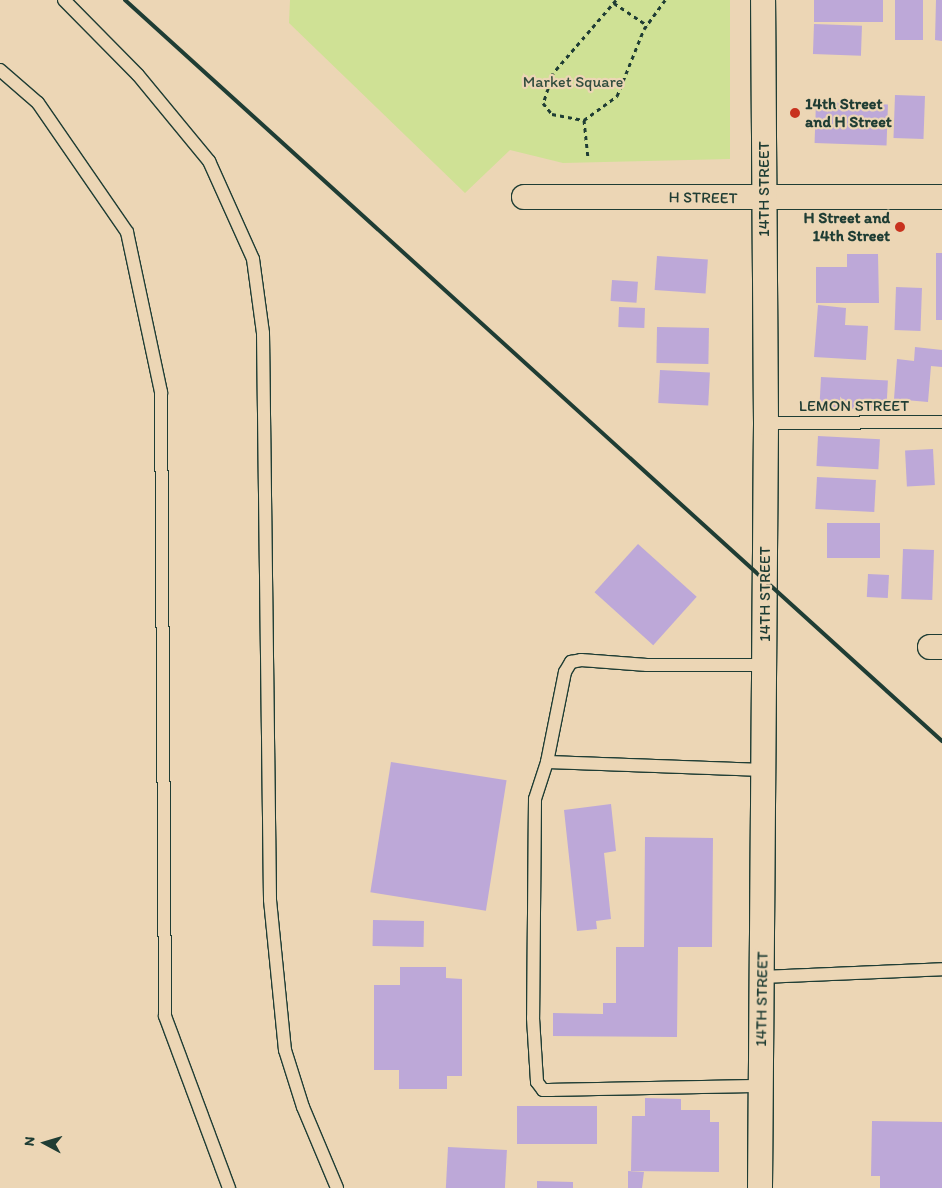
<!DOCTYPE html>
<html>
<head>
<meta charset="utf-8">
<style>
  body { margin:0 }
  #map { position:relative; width:942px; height:1188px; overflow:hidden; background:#ecd6b5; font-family:Itim,sans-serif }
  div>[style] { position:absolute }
  .green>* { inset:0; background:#cfe195 }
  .building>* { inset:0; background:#bda8d8; transform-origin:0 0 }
  .path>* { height:3px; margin-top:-1.5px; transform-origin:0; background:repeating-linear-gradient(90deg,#1f3d34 0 4px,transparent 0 8px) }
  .roads { filter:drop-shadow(1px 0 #1f3d34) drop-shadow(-1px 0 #1f3d34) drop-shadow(0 1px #1f3d34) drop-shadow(0 -1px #1f3d34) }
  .lane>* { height:12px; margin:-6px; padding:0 6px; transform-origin:6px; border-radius:6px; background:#ecd6b5 }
  .street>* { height:24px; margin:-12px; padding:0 12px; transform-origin:12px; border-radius:12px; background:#ecd6b5 }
  .rail>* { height:4px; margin:-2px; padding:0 2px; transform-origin:2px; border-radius:2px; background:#1f3d34 }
  .dots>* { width:14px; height:14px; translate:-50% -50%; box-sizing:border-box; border:2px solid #ecd6b5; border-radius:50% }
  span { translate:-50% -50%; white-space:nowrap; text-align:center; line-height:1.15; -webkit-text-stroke:4.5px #ecd6b5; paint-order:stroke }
  .park-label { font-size:16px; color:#314d3e }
  .poi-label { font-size:16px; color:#1f3d34; font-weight:700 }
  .left { translate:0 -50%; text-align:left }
  .right { translate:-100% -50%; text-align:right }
  .street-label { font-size:16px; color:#1f3d34 }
  .north { position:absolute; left:20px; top:1118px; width:50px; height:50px; -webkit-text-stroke:4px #ecd6b5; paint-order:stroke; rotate:276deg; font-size:14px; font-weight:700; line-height:20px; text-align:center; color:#1f3d34 }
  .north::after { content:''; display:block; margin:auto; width:18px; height:22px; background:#1f3d34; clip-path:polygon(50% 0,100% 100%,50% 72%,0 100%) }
</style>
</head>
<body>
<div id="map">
  <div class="green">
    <i style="clip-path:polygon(290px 0,730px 0,730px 159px,563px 163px,510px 150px,465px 193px,289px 23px)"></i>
  </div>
  <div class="building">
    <i style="left:814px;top:0;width:69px;height:22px"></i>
    <i style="left:895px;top:0;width:28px;height:40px"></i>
    <i style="clip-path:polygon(936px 0,942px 0,942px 41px,935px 40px)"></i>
    <i style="left:814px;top:24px;width:48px;height:30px;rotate:2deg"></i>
    <i style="left:895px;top:95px;width:30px;height:43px;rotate:2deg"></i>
    <i style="left:816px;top:102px;width:72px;height:41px;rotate:2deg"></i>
    <i style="left:936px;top:253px;width:6px;height:67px"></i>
    <i style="clip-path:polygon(847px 254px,878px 254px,879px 303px,816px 303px,816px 267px,847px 267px)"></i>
    <i style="left:657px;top:256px;width:51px;height:34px;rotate:4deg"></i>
    <i style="left:612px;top:280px;width:26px;height:21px;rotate:4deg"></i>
    <i style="left:896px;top:287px;width:26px;height:43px;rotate:2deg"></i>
    <i style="clip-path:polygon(818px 305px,846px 308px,845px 325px,868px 326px,866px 360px,814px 357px)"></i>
    <i style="left:619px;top:307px;width:26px;height:20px;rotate:2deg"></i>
    <i style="left:657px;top:327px;width:52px;height:36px;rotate:1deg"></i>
    <i style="clip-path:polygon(915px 347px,942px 350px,942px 367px,931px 366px,928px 402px,894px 399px,897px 359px,914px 361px)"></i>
    <i style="left:660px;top:370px;width:50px;height:33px;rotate:3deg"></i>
    <i style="left:821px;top:377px;width:67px;height:30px;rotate:3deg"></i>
    <i style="left:818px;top:436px;width:62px;height:30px;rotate:3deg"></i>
    <i style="left:933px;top:449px;width:36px;height:28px;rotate:87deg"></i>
    <i style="left:817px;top:477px;width:59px;height:32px;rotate:3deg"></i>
    <i style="left:827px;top:523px;width:53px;height:35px"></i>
    <i style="left:638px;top:544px;width:79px;height:65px;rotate:42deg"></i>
    <i style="left:903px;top:549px;width:31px;height:50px;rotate:2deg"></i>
    <i style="left:868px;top:574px;width:21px;height:23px;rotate:3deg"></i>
    <i style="left:391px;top:762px;width:117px;height:132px;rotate:9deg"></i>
    <i style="clip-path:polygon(611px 804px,616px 851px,604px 853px,611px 919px,596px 921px,597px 929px,577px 931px,564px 810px)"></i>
    <i style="clip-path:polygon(645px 837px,713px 838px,712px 947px,678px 947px,677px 1037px,553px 1036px,553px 1013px,603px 1014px,603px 1003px,616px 1003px,616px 947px,644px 947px)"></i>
    <i style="left:373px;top:920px;width:51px;height:26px;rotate:1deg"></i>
    <i style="clip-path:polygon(400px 967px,446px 967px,446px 978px,462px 979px,462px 1076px,447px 1076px,447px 1089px,399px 1089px,399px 1070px,374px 1070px,374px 985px,400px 985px)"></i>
    <i style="clip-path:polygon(645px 1098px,681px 1099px,681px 1110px,710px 1110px,710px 1122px,719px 1122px,719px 1172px,631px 1171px,632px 1116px,645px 1116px)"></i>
    <i style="left:597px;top:1106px;width:38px;height:80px;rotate:90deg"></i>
    <i style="clip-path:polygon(872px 1121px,942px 1122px,942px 1188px,880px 1188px,880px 1176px,871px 1176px)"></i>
    <i style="left:448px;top:1147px;width:59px;height:41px;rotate:3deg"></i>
    <i style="clip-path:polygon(628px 1171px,644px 1172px,642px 1188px,628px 1188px)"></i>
    <i style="clip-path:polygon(537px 1181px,573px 1182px,573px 1188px,537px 1188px)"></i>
  </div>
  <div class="path">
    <i style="left:616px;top:0;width:96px;rotate:130.8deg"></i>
    <i style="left:553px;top:73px;width:32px;rotate:108deg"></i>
    <i style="left:543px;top:103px;width:14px;rotate:51deg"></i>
    <i style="left:552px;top:114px;width:33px;rotate:11deg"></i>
    <i style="left:584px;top:120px;width:41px;rotate:-36deg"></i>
    <i style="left:617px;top:96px;width:72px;rotate:-68.1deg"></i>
    <i style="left:644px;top:29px;width:36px;rotate:-54deg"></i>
    <i style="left:614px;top:3px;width:40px;rotate:34deg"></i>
    <i style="left:584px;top:120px;width:37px;rotate:84deg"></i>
  </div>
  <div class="roads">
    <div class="lane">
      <i style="left:64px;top:0;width:105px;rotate:45.4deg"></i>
      <i style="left:138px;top:75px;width:112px;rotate:50.5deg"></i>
      <i style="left:209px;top:161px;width:107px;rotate:65.8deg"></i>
      <i style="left:253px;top:259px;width:75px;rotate:82.3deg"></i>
      <i style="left:263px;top:333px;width:567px;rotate:89.29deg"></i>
      <i style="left:270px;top:900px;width:151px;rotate:84.3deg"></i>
      <i style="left:285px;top:1050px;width:60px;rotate:72.5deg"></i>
      <i style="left:303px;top:1107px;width:88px;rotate:67.2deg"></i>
      <i style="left:0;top:70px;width:50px;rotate:41deg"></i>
      <i style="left:38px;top:103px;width:157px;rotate:55.4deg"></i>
      <i style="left:127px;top:232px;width:164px;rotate:78deg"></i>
      <i style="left:161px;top:392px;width:624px;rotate:89.63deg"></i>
      <i style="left:165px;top:1016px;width:184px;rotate:69.6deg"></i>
      <i style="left:766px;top:423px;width:176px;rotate:-0.3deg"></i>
      <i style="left:547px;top:762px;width:39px;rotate:108deg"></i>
      <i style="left:535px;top:799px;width:219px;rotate:90.5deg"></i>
      <i style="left:533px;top:1018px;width:64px;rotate:86.4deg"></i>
      <i style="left:537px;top:1082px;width:10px;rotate:53deg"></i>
      <i style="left:543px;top:1090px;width:9px"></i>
      <i style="left:552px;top:1090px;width:209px;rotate:-1.1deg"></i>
      <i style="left:764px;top:770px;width:217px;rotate:-177.9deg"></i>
      <i style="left:547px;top:762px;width:92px;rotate:-78.7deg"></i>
      <i style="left:565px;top:672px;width:12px;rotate:-59deg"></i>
      <i style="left:571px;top:662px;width:10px;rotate:-11deg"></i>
      <i style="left:581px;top:660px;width:66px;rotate:4.3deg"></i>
      <i style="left:647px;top:665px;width:117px"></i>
      <i style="left:762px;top:977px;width:180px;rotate:-2.5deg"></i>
    </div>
    <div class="street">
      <i style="left:524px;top:197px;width:418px"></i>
      <i style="left:930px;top:647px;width:12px"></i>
      <i style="left:760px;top:1188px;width:765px;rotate:-89.55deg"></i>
      <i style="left:766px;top:423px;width:423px;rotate:-90.4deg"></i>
    </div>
  </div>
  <div class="rail">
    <i style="left:125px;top:0;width:1103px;rotate:42.21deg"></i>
  </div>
  <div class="dots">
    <i style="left:795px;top:113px;background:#c8321e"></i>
    <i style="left:900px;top:227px;background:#c8321e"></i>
  </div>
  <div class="park-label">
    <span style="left:573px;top:82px">Market Square</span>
  </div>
  <div class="poi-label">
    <span class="left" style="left:805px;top:113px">14th Street<br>and H Street</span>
    <span class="right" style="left:890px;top:227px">H Street and<br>14th Street</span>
  </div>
  <div class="street-label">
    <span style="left:764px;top:189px;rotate:-90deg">14TH STREET</span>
    <span style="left:703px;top:198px;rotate:1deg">H STREET</span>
    <span style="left:854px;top:406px">LEMON STREET</span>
    <span style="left:765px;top:594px;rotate:-90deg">14TH STREET</span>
    <span style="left:762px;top:999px;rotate:-89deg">14TH STREET</span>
  </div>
  <div class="north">N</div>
</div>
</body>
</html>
